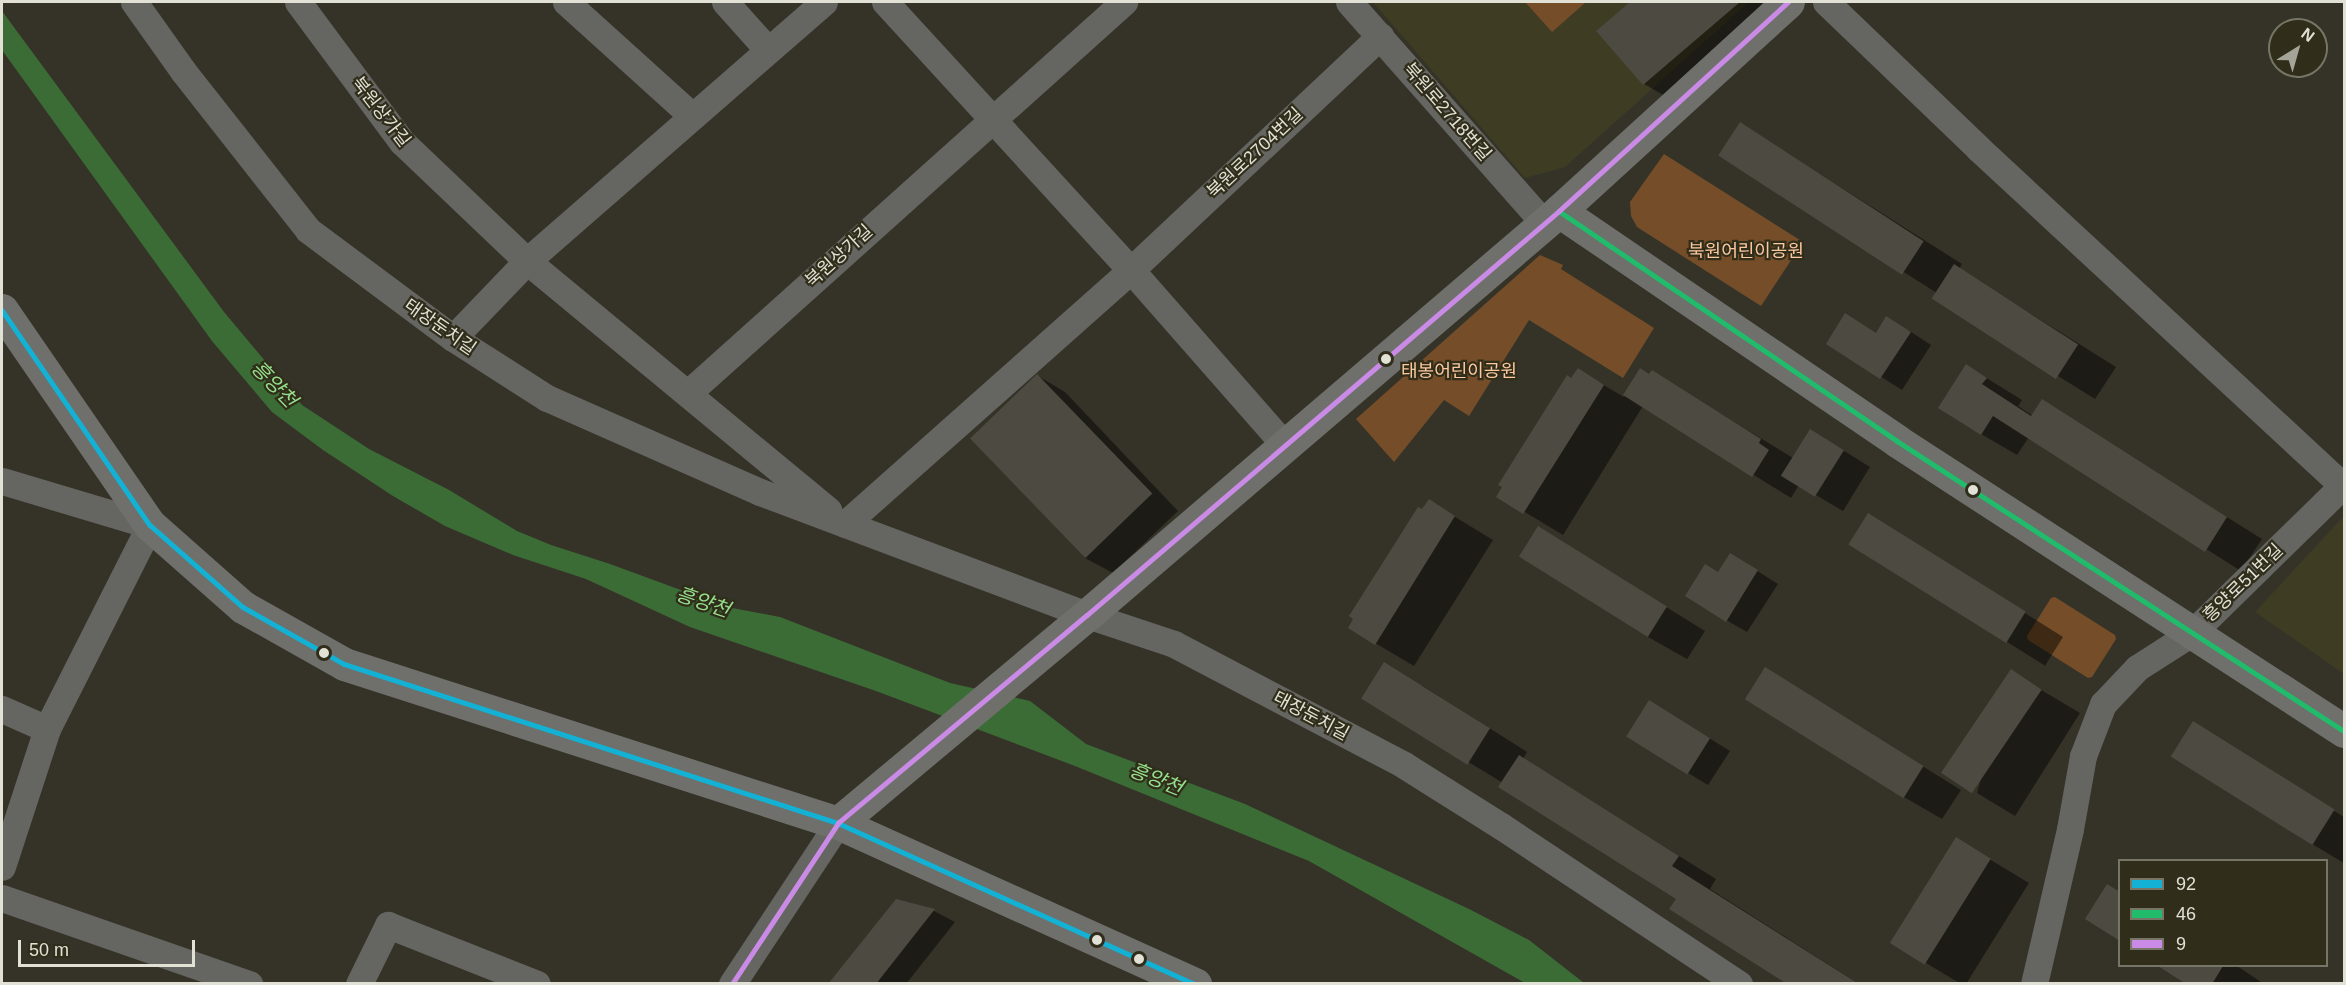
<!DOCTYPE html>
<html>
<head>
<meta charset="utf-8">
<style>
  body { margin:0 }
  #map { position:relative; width:2346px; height:985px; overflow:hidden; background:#353328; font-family:Arial,"Noto Sans KR",sans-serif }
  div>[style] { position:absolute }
  .built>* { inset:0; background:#3f3c24 }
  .green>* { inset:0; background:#754e29 }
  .water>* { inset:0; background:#3c6c36 }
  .shadow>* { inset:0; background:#0007; transform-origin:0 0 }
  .building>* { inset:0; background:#4d4a41; transform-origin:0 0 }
  .street>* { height:27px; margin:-13.5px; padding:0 13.5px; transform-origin:13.5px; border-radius:13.5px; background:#656561 }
  .secondary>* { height:33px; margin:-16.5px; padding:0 16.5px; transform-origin:16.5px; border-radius:16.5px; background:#6f6f6b }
  .bus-1>* { height:4.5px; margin:-2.25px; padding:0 2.25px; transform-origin:2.25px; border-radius:2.25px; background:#13b2d5 }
  .bus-2>* { height:4.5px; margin:-2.25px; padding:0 2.25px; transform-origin:2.25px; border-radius:2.25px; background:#20bc6c }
  .bus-3>* { height:4.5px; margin:-2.25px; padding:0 2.25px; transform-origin:2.25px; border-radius:2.25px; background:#ca8be6 }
  .dots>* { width:16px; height:16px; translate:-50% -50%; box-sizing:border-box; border:3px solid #302d1a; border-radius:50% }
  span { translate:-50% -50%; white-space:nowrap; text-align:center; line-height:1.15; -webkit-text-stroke:4.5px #302d1a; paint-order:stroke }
  .street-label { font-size:18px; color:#e2e1d5 }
  .park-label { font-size:18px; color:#fcc89e }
  .water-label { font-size:20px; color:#95df8c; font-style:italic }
  .frame { position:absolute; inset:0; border:3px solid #e2e1d5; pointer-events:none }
  .legend { position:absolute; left:2118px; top:859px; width:210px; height:108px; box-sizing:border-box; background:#302d1a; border:2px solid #777565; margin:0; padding:8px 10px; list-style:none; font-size:18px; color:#e2e1d5 }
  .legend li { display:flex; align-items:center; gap:12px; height:30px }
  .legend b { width:30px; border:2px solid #777565 }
  .north { position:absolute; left:2268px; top:18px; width:60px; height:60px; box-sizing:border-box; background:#302d1a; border:2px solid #777565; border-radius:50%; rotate:37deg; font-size:16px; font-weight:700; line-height:24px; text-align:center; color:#e2e1d5 }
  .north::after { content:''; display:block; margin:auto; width:21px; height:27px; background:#a5a498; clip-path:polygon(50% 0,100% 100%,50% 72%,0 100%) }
  .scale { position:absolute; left:18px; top:940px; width:177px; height:27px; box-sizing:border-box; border:3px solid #e2e1d5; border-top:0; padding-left:8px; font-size:18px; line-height:21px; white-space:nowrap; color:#e2e1d5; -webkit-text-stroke:4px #302d1a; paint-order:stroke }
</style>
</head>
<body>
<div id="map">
  <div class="built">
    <i style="clip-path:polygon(1373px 2px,1749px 2px,1565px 167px,1525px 178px)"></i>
    <i style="clip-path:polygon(2344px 516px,2344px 674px,2255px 612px)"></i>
  </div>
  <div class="green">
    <i style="clip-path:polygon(1525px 2px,1586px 2px,1552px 32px)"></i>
    <i style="clip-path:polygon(1664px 154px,1803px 242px,1761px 306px,1637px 227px,1631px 216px,1630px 202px)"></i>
    <i style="clip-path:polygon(1540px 255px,1563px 265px,1561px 269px,1654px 328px,1623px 378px,1529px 320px,1469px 416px,1444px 400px,1394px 462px,1356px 419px)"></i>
    <i style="clip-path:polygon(2055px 597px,2115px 635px,2116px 639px,2092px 677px,2088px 678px,2028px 640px,2027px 636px,2051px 598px)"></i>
  </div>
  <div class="water">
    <i style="clip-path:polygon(2px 11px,224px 312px,302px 405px,369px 449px,449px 490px,517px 531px,551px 545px,610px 564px,727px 607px,780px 617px,950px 683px,1030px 701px,1086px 744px,1245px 804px,1469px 909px,1529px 940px,1584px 983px,1525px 983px,1309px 861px,1075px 766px,876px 691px,690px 627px,586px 579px,513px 555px,445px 526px,393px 496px,323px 450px,272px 412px,212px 341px,2px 50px)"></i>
  </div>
  <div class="shadow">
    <i style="clip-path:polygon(1632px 2px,1769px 2px,1665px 96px,1644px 84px,1598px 31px)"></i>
    <i style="clip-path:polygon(1741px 124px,1962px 264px,1959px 269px,2116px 367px,2095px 399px,1934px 299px,1937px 293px,1720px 156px)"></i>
    <i style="clip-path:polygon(1908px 330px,1931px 345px,1902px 390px,1828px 343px)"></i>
    <i style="clip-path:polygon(1967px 366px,2022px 400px,2018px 406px,2033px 416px,2042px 401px,2262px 539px,2241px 571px,2029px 437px,2017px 455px,1981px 434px)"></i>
    <i style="clip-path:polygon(1578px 370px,1624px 397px,1640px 370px,1650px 376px,1652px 372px,1793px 458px,1838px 447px,1870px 467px,1843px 511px,1799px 485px,1791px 498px,1643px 406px,1563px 535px,1498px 496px)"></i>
    <i style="clip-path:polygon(1038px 376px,1065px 392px,1178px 511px,1113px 573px,1085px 558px)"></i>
    <i style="clip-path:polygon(1429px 501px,1493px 540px,1414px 666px,1375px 643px,1355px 618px)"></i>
    <i style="left:1868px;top:515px;width:230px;height:34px;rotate:32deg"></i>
    <i style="clip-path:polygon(1538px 528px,1705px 631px,1687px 659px,1648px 637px)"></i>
    <i style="clip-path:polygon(1751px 567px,1778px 584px,1747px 632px,1726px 620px,1719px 574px)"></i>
    <i style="clip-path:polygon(1765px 669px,1961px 790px,1942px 819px,1904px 797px)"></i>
    <i style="clip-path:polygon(2011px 672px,2080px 713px,2015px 816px,1977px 793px)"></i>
    <i style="clip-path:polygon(1423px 686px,1527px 752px,1523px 759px,1716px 879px,1710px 889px,1859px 984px,1789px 984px,1678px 898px,1503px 783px,1364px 698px)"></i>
    <i style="clip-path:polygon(1670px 714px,1730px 751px,1708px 785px,1627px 736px)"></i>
    <i style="clip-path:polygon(2194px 723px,2344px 817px,2344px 863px,2312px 844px)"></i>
    <i style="clip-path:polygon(1956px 839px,2029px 883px,1966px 984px,1961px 984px,1926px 963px)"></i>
    <i style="clip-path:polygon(896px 901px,934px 911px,955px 922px,906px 984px,830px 984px)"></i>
    <i style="clip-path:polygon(2161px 966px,2237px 966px,2264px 984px,2189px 984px)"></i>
  </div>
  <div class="building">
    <i style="clip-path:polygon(1630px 2px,1740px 2px,1643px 85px,1596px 31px)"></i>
    <i style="left:1740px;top:122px;width:219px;height:40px;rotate:33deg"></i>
    <i style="left:1954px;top:264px;width:148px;height:41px;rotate:33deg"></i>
    <i style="clip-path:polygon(1845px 313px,1876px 333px,1886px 316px,1911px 332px,1880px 379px,1826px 344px)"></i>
    <i style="clip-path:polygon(1966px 364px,1987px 378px,1982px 384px,2031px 416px,2042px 399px,2227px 517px,2205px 552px,1993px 416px,1981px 435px,1938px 408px)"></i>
    <i style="clip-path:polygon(1578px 368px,1604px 385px,1523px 514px,1496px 497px,1502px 487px,1498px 485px,1567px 375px,1571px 378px)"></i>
    <i style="clip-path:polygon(1640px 368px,1649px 374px,1652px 370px,1761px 439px,1759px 443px,1769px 450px,1752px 477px,1623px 395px)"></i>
    <i style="left:1037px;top:374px;width:166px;height:93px;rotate:46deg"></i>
    <i style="left:1810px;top:429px;width:40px;height:55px;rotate:32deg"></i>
    <i style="clip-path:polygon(1429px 499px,1455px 516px,1375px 645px,1348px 628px,1353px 619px,1349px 616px,1418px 507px,1422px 509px)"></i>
    <i style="left:1868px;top:513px;width:186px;height:37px;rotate:32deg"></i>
    <i style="left:1538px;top:526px;width:152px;height:36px;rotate:32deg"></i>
    <i style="clip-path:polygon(1730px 553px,1758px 570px,1726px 622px,1685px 596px,1705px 564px,1718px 572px)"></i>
    <i style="left:1384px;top:662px;width:125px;height:43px;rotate:32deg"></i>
    <i style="left:1765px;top:667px;width:187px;height:38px;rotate:32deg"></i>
    <i style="left:2011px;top:669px;width:37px;height:125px;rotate:34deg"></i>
    <i style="left:1649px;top:700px;width:72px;height:43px;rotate:32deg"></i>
    <i style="left:2193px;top:721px;width:167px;height:42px;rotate:32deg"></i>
    <i style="clip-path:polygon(1519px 755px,1679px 856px,1672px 866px,1859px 984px,1787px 984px,1669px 909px,1676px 899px,1498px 787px)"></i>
    <i style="left:1956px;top:837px;width:41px;height:125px;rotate:32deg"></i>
    <i style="clip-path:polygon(2107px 884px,2120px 892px,2120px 941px,2085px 919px)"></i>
    <i style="clip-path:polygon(896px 899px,935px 909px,876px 984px,828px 984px)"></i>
    <i style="clip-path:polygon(2158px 966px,2223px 966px,2212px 984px,2186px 984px)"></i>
  </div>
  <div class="street">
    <i style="left:134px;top:2px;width:85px;rotate:54.6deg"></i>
    <i style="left:183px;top:71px;width:202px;rotate:51.8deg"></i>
    <i style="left:308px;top:230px;width:181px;rotate:36.7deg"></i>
    <i style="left:453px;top:338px;width:112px;rotate:32.6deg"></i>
    <i style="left:547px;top:398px;width:233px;rotate:23.8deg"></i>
    <i style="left:760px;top:492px;width:349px;rotate:20.6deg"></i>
    <i style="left:1087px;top:615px;width:92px;rotate:18.4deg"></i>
    <i style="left:1174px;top:644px;width:260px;rotate:27.7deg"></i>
    <i style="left:1404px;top:765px;width:115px;rotate:32.2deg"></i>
    <i style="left:1501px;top:826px;width:286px;rotate:33.6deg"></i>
    <i style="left:298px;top:2px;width:174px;rotate:53.4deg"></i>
    <i style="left:402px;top:142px;width:173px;rotate:43.6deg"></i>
    <i style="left:527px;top:261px;width:391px;rotate:39.6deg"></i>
    <i style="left:566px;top:2px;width:170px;rotate:42.1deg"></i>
    <i style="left:725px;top:2px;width:64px;rotate:48.1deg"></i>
    <i style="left:885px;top:2px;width:364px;rotate:47.5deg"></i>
    <i style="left:1131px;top:270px;width:233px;rotate:48.7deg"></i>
    <i style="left:1349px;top:2px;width:295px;rotate:48.6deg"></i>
    <i style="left:1826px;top:2px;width:211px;rotate:43.8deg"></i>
    <i style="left:1978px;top:148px;width:497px;rotate:42.8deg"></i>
    <i style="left:453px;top:338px;width:107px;rotate:-46.1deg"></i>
    <i style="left:527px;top:261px;width:394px;rotate:-41.1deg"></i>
    <i style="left:688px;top:393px;width:586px;rotate:-41.89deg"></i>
    <i style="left:2px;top:481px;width:154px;rotate:16.6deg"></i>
    <i style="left:150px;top:525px;width:229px;rotate:116.8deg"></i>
    <i style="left:47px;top:729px;width:145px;rotate:108.1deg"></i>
    <i style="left:845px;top:524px;width:383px;rotate:-41.6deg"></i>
    <i style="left:1131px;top:270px;width:342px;rotate:-43.2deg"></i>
    <i style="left:2px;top:709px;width:49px;rotate:24deg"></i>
    <i style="left:2px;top:898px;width:262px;rotate:19.2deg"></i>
    <i style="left:359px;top:984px;width:66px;rotate:-63.8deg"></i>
    <i style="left:388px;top:925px;width:160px;rotate:21.6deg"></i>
    <i style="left:732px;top:984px;width:193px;rotate:-56.6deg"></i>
    <i style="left:2034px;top:984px;width:159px;rotate:-76.9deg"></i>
    <i style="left:2070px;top:829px;width:74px;rotate:-79.9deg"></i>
    <i style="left:2083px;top:756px;width:56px;rotate:-69deg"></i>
    <i style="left:2103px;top:704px;width:50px;rotate:-46.6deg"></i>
    <i style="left:2137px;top:668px;width:67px;rotate:-32.7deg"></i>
    <i style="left:2193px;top:632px;width:211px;rotate:-44.4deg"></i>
  </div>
  <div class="secondary">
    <i style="left:1559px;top:211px;width:409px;rotate:34.2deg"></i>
    <i style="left:1897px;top:441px;width:533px;rotate:32.97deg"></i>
    <i style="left:2px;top:310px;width:261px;rotate:55.5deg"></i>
    <i style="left:150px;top:525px;width:124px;rotate:41.4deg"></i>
    <i style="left:243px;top:607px;width:116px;rotate:29.4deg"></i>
    <i style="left:344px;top:664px;width:519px;rotate:17.84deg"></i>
    <i style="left:838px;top:823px;width:392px;rotate:24.3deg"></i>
    <i style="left:838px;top:823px;width:324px;rotate:-39.9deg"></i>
    <i style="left:1087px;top:615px;width:621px;rotate:-40.56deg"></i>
    <i style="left:1559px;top:211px;width:310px;rotate:-42.4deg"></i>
  </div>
  <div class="bus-1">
    <i style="left:2px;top:310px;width:261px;rotate:55.5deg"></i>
    <i style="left:150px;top:525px;width:124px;rotate:41.4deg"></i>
    <i style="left:243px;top:607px;width:116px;rotate:29.4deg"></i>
    <i style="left:344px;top:664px;width:519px;rotate:17.84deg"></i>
    <i style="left:838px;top:823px;width:392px;rotate:24.3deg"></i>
  </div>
  <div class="bus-2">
    <i style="left:1559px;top:211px;width:409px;rotate:34.2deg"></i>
    <i style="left:1897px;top:441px;width:533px;rotate:32.97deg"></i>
  </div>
  <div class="bus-3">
    <i style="left:732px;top:984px;width:193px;rotate:-56.6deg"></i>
    <i style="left:838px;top:823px;width:324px;rotate:-39.9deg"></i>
    <i style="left:1087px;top:615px;width:621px;rotate:-40.56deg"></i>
    <i style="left:1559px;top:211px;width:310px;rotate:-42.4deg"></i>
  </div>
  <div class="dots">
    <i style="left:1386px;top:359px;background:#e2e1d5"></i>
    <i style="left:1973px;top:490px;background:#e2e1d5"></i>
    <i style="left:324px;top:653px;background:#e2e1d5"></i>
    <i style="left:1097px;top:940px;background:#e2e1d5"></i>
    <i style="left:1139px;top:959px;background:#e2e1d5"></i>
  </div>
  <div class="street-label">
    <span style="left:381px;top:112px;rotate:52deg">북원상가길</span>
    <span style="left:1447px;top:112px;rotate:49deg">북원로2718번길</span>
    <span style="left:1255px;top:153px;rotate:-43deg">북원로2704번길</span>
    <span style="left:839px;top:256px;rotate:-42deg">북원상가길</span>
    <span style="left:440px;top:327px;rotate:35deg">태장둔치길</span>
    <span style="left:2243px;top:583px;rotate:-44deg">흥양로51번길</span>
    <span style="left:1311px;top:716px;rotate:28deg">태장둔치길</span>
  </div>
  <div class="park-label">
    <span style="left:1746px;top:251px">북원어린이공원</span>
    <span style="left:1459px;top:371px">태봉어린이공원</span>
  </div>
  <div class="water-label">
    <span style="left:274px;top:384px;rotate:46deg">흥양천</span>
    <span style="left:703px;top:602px;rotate:19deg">흥양천</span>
    <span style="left:1156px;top:779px;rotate:22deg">흥양천</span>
  </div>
  <div class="frame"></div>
  <ul class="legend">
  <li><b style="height:8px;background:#13b2d5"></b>92</li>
  <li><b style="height:8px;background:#20bc6c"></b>46</li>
  <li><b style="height:8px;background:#ca8be6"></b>9</li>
  </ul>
  <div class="north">N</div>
  <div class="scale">50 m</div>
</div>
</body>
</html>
